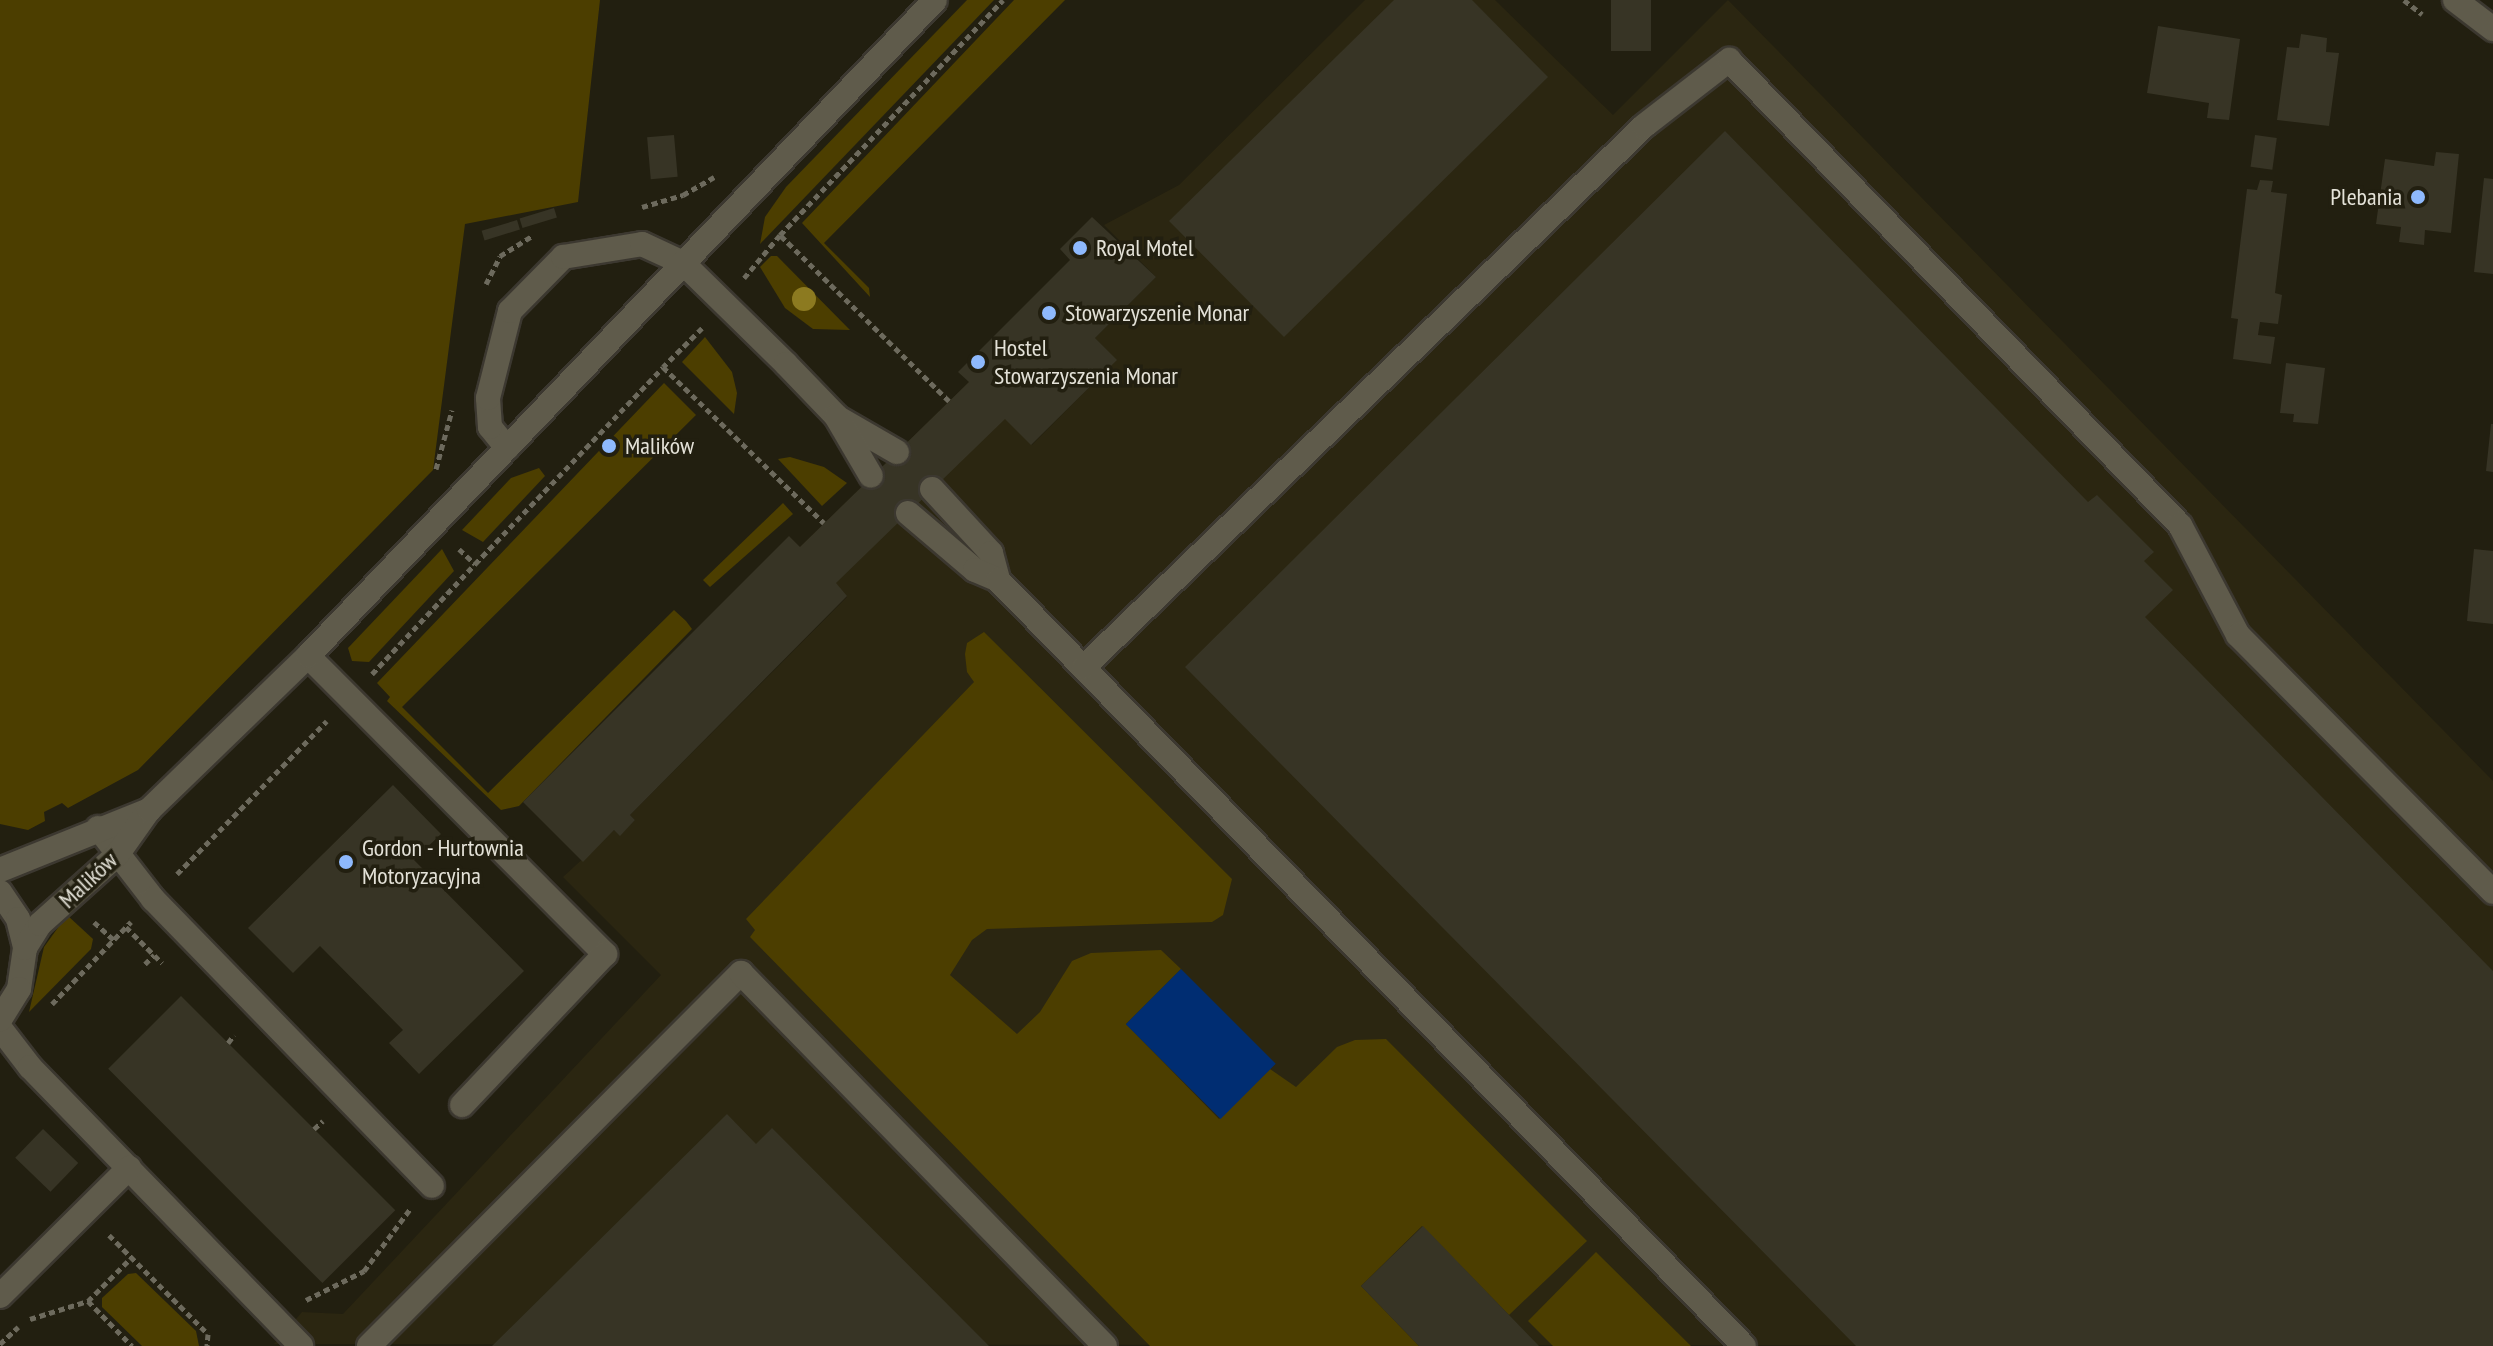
<!DOCTYPE html>
<html>
<head>
<meta charset="utf-8">
<style>
  body { margin:0 }
  #map { position:relative; width:2493px; height:1346px; overflow:hidden; background:#221f10; font-family:"PT Sans Narrow",sans-serif }
  div>[style] { position:absolute }
  .built>* { inset:0; background:#2b2611 }
  .green>* { inset:0; background:#4c3e00 }
  .water>* { inset:0; background:#002d72; transform-origin:0 0 }
  .building>* { inset:0; background:#373425; transform-origin:0 0 }
  .path>* { height:5px; margin-top:-2.5px; transform-origin:0; background:repeating-linear-gradient(90deg,#6d6a5d 0 6px,transparent 0 10px) }
  .roads { filter:drop-shadow(2px 0 #3c3830) drop-shadow(-2px 0 #3c3830) drop-shadow(0 2px #3c3830) drop-shadow(0 -2px #3c3830) }
  .lane>* { height:24px; margin:-12px; padding:0 12px; transform-origin:12px; border-radius:12px; background:#5f5b4b }
  .secondary>* { height:24px; margin:-12px; padding:0 12px; transform-origin:12px; border-radius:12px; background:#5f5b4b }
  .trees>* { width:24px; height:24px; margin:-12px; border-radius:50%; background:#8c7a20 }
  .dots>* { width:22px; height:22px; translate:-50% -50%; box-sizing:border-box; border:4px solid #221f10; border-radius:50% }
  span { translate:-50% -50%; white-space:nowrap; text-align:center; line-height:1.15; -webkit-text-stroke:7px #221f10; paint-order:stroke }
  .poi-label { font-size:24px; color:#e4e2d8 }
  .right { translate:-100% -50%; text-align:right }
  .left { translate:0 -50%; text-align:left }
  .street-label { font-size:24px; color:#e4e2d8 }
</style>
</head>
<body>
<div id="map">
  <div class="built">
    <i style="clip-path:polygon(1365px 0,1495px 0,1613px 115px,1728px 0,2493px 781px,2493px 1346px,274px 1344px,302px 1312px,343px 1314px,661px 975px,563px 877px,614px 830px,620px 835px,635px 820px,630px 815px,847px 597px,800px 547px,969px 382px,1032px 445px,1116px 360px,1095px 338px,1156px 277px,1104px 225px,1179px 185px)"></i>
  </div>
  <div class="green">
    <i style="clip-path:polygon(0 0,600px 0,578px 202px,465px 224px,433px 470px,138px 770px,68px 808px,62px 803px,44px 812px,45px 821px,28px 830px,0 824px)"></i>
    <i style="clip-path:polygon(967px 0,994px 0,760px 244px,765px 217px,786px 187px)"></i>
    <i style="clip-path:polygon(1014px 0,1065px 0,824px 243px,869px 288px,870px 297px,802px 223px)"></i>
    <i style="clip-path:polygon(771px 256px,777px 256px,850px 330px,813px 329px,785px 308px,760px 267px)"></i>
    <i style="clip-path:polygon(705px 337px,732px 372px,737px 393px,734px 414px,682px 362px)"></i>
    <i style="clip-path:polygon(664px 383px,696px 415px,402px 707px,488px 793px,674px 610px,686px 621px,692px 629px,519px 806px,501px 810px,387px 701px,390px 697px,377px 683px)"></i>
    <i style="clip-path:polygon(790px 457px,824px 467px,847px 483px,822px 506px,778px 459px)"></i>
    <i style="clip-path:polygon(539px 468px,545px 476px,483px 542px,462px 530px,511px 478px)"></i>
    <i style="clip-path:polygon(783px 503px,793px 514px,710px 587px,703px 580px)"></i>
    <i style="clip-path:polygon(442px 549px,454px 571px,369px 662px,352px 661px,348px 648px)"></i>
    <i style="clip-path:polygon(984px 632px,1232px 879px,1223px 915px,1212px 922px,987px 929px,972px 940px,950px 975px,1017px 1034px,1040px 1012px,1072px 961px,1091px 953px,1161px 950px,1181px 969px,1126px 1024px,1219px 1119px,1270px 1069px,1296px 1087px,1337px 1047px,1355px 1040px,1386px 1039px,1587px 1241px,1509px 1315px,1422px 1226px,1361px 1286px,1419px 1346px,1150px 1346px,750px 937px,755px 930px,746px 919px,974px 682px,967px 672px,965px 654px,967px 643px)"></i>
    <i style="clip-path:polygon(67px 915px,93px 939px,91px 949px,29px 1012px,44px 947px)"></i>
    <i style="clip-path:polygon(1596px 1252px,1691px 1346px,1553px 1346px,1528px 1321px)"></i>
    <i style="clip-path:polygon(136px 1273px,196px 1331px,199px 1346px,142px 1346px,102px 1307px,102px 1298px,128px 1274px)"></i>
  </div>
  <div class="water">
    <i style="left:1181px;top:969px;width:134px;height:78px;rotate:45deg"></i>
  </div>
  <div class="building">
    <i style="clip-path:polygon(1394px 0,1472px 0,1548px 77px,1284px 337px,1169px 221px)"></i>
    <i style="left:1611px;top:0;width:40px;height:51px"></i>
    <i style="clip-path:polygon(2158px 26px,2240px 39px,2229px 120px,2207px 118px,2209px 103px,2147px 93px)"></i>
    <i style="clip-path:polygon(2301px 34px,2327px 38px,2326px 52px,2339px 53px,2329px 126px,2277px 120px,2287px 47px,2299px 48px)"></i>
    <i style="clip-path:polygon(1725px 131px,2088px 502px,2097px 495px,2154px 552px,2144px 561px,2173px 590px,2145px 617px,2493px 971px,2493px 1346px,1856px 1346px,1185px 667px)"></i>
    <i style="left:674px;top:135px;width:42px;height:27px;rotate:85deg"></i>
    <i style="left:2255px;top:135px;width:22px;height:32px;rotate:8deg"></i>
    <i style="clip-path:polygon(2436px 152px,2459px 154px,2451px 233px,2425px 230px,2424px 245px,2399px 242px,2401px 227px,2376px 224px,2385px 159px,2434px 166px)"></i>
    <i style="clip-path:polygon(2484px 178px,2493px 179px,2493px 274px,2474px 272px)"></i>
    <i style="clip-path:polygon(2260px 180px,2273px 181px,2271px 192px,2287px 194px,2275px 293px,2282px 295px,2278px 324px,2260px 322px,2258px 335px,2275px 337px,2271px 364px,2233px 359px,2238px 319px,2231px 318px,2247px 189px,2257px 190px)"></i>
    <i style="left:554px;top:208px;width:10px;height:36px;rotate:73deg"></i>
    <i style="clip-path:polygon(1092px 217px,1156px 277px,1095px 338px,1117px 360px,1031px 445px,1005px 419px,836px 583px,847px 596px,630px 815px,635px 820px,620px 836px,614px 830px,583px 862px,523px 802px,789px 536px,800px 547px,969px 382px,958px 372px,1070px 260px,1060px 249px)"></i>
    <i style="left:517px;top:220px;width:10px;height:37px;rotate:73deg"></i>
    <i style="clip-path:polygon(2286px 363px,2325px 368px,2318px 424px,2293px 422px,2294px 414px,2280px 413px)"></i>
    <i style="clip-path:polygon(2491px 424px,2493px 424px,2493px 472px,2486px 471px)"></i>
    <i style="clip-path:polygon(2474px 549px,2493px 551px,2493px 624px,2467px 621px)"></i>
    <i style="clip-path:polygon(393px 785px,441px 834px,414px 860px,524px 971px,419px 1074px,389px 1043px,403px 1030px,320px 946px,293px 973px,248px 928px)"></i>
    <i style="left:181px;top:996px;width:303px;height:103px;rotate:45deg"></i>
    <i style="clip-path:polygon(727px 1114px,756px 1144px,772px 1128px,989px 1346px,492px 1346px)"></i>
    <i style="left:43px;top:1129px;width:49px;height:40px;rotate:44deg"></i>
    <i style="clip-path:polygon(1423px 1226px,1509px 1315px,1539px 1346px,1419px 1346px,1361px 1286px)"></i>
  </div>
  <div class="path">
    <i style="left:2404px;top:0;width:23px;rotate:38deg"></i>
    <i style="left:642px;top:207px;width:43px;rotate:-16.3deg"></i>
    <i style="left:683px;top:195px;width:36px;rotate:-30deg"></i>
    <i style="left:744px;top:278px;width:56px;rotate:-50.1deg"></i>
    <i style="left:486px;top:284px;width:31px;rotate:-63deg"></i>
    <i style="left:500px;top:256px;width:38px;rotate:-32deg"></i>
    <i style="left:702px;top:328px;width:55px;rotate:135deg"></i>
    <i style="left:663px;top:367px;width:224px;rotate:44.1deg"></i>
    <i style="left:949px;top:401px;width:237px;rotate:-135.5deg"></i>
    <i style="left:780px;top:235px;width:324px;rotate:-46.5deg"></i>
    <i style="left:436px;top:469px;width:61px;rotate:-74.8deg"></i>
    <i style="left:459px;top:549px;width:22px;rotate:43deg"></i>
    <i style="left:475px;top:564px;width:272px;rotate:-46.3deg"></i>
    <i style="left:372px;top:674px;width:151px;rotate:-46.9deg"></i>
    <i style="left:177px;top:874px;width:214px;rotate:-45.6deg"></i>
    <i style="left:94px;top:922px;width:27px;rotate:42deg"></i>
    <i style="left:126px;top:927px;width:51px;rotate:45deg"></i>
    <i style="left:145px;top:964px;width:13px;rotate:-45deg"></i>
    <i style="left:52px;top:1004px;width:114px;rotate:-46.1deg"></i>
    <i style="left:228px;top:1043px;width:10px;rotate:-53deg"></i>
    <i style="left:314px;top:1129px;width:12px;rotate:-42deg"></i>
    <i style="left:109px;top:1235px;width:140px;rotate:45deg"></i>
    <i style="left:208px;top:1334px;width:12px;rotate:95deg"></i>
    <i style="left:306px;top:1300px;width:65px;rotate:-26.6deg"></i>
    <i style="left:364px;top:1271px;width:77px;rotate:-53.4deg"></i>
    <i style="left:88px;top:1301px;width:63px;rotate:45.6deg"></i>
    <i style="left:30px;top:1319px;width:61px;rotate:-17.2deg"></i>
    <i style="left:88px;top:1301px;width:61px;rotate:-45deg"></i>
    <i style="left:0;top:1344px;width:25px;rotate:-43deg"></i>
  </div>
  <div class="roads">
    <div class="lane">
      <i style="left:838px;top:418px;width:68px;rotate:30deg"></i>
      <i style="left:507px;top:448px;width:27px;rotate:-129deg"></i>
      <i style="left:490px;top:427px;width:29px;rotate:-94deg"></i>
      <i style="left:488px;top:398px;width:90px;rotate:-75.8deg"></i>
      <i style="left:510px;top:311px;width:76px;rotate:-45.5deg"></i>
      <i style="left:563px;top:257px;width:80px;rotate:-9.3deg"></i>
      <i style="left:642px;top:244px;width:45px;rotate:24.9deg"></i>
      <i style="left:683px;top:263px;width:144px;rotate:44.4deg"></i>
      <i style="left:786px;top:364px;width:72px;rotate:46.1deg"></i>
      <i style="left:836px;top:416px;width:69px;rotate:59.7deg"></i>
      <i style="left:932px;top:489px;width:87px;rotate:47.3deg"></i>
      <i style="left:991px;top:553px;width:28px;rotate:75deg"></i>
      <i style="left:908px;top:513px;width:88px;rotate:40.4deg"></i>
      <i style="left:975px;top:570px;width:25px;rotate:23deg"></i>
      <i style="left:998px;top:580px;width:1069px;rotate:45.76deg"></i>
      <i style="left:308px;top:656px;width:421px;rotate:45.1deg"></i>
      <i style="left:605px;top:954px;width:208px;rotate:133.4deg"></i>
      <i style="left:1084px;top:667px;width:779px;rotate:-44.01deg"></i>
      <i style="left:1644px;top:126px;width:108px;rotate:-37.8deg"></i>
      <i style="left:1729px;top:60px;width:648px;rotate:45.88deg"></i>
      <i style="left:2180px;top:525px;width:124px;rotate:62.2deg"></i>
      <i style="left:2238px;top:635px;width:362px;rotate:45.2deg"></i>
      <i style="left:98px;top:828px;width:90px;rotate:52.2deg"></i>
      <i style="left:153px;top:899px;width:400px;rotate:45.8deg"></i>
      <i style="left:0;top:1028px;width:49px;rotate:52.4deg"></i>
      <i style="left:30px;top:1067px;width:389px;rotate:45.8deg"></i>
      <i style="left:0;top:1296px;width:182px;rotate:-44.8deg"></i>
      <i style="left:369px;top:1346px;width:527px;rotate:-45.08deg"></i>
      <i style="left:741px;top:973px;width:521px;rotate:45.7deg"></i>
    </div>
    <div class="secondary">
      <i style="left:2455px;top:0;width:48px;rotate:37.3deg"></i>
      <i style="left:0;top:870px;width:161px;rotate:-21.9deg"></i>
      <i style="left:0;top:892px;width:32px;rotate:56deg"></i>
      <i style="left:18px;top:919px;width:30px;rotate:76deg"></i>
      <i style="left:25px;top:948px;width:41px;rotate:98.3deg"></i>
      <i style="left:19px;top:989px;width:36px;rotate:122deg"></i>
      <i style="left:25px;top:948px;width:28px;rotate:-58deg"></i>
      <i style="left:40px;top:924px;width:103px;rotate:-41.9deg"></i>
      <i style="left:117px;top:855px;width:55px;rotate:-54.6deg"></i>
      <i style="left:149px;top:810px;width:221px;rotate:-44.1deg"></i>
      <i style="left:308px;top:656px;width:907px;rotate:-46.29deg"></i>
    </div>
  </div>
  <div class="trees">
    <i style="left:804px;top:299px"></i>
  </div>
  <div class="dots">
    <i style="left:2418px;top:197px;background:#8eb9fd"></i>
    <i style="left:1080px;top:248px;background:#8eb9fd"></i>
    <i style="left:1049px;top:313px;background:#8eb9fd"></i>
    <i style="left:978px;top:362px;background:#8eb9fd"></i>
    <i style="left:609px;top:446px;background:#8eb9fd"></i>
    <i style="left:346px;top:862px;background:#8eb9fd"></i>
  </div>
  <div class="poi-label">
    <span class="right" style="left:2402px;top:197px">Plebania</span>
    <span class="left" style="left:1096px;top:248px">Royal Motel</span>
    <span class="left" style="left:1065px;top:313px">Stowarzyszenie Monar</span>
    <span class="left" style="left:994px;top:362px">Hostel<br>Stowarzyszenia Monar</span>
    <span class="left" style="left:625px;top:446px">Malików</span>
    <span class="left" style="left:362px;top:862px">Gordon - Hurtownia<br>Motoryzacyjna</span>
  </div>
  <div class="street-label">
    <span style="left:88px;top:880px;rotate:-43deg">Malików</span>
  </div>
</div>
</body>
</html>
